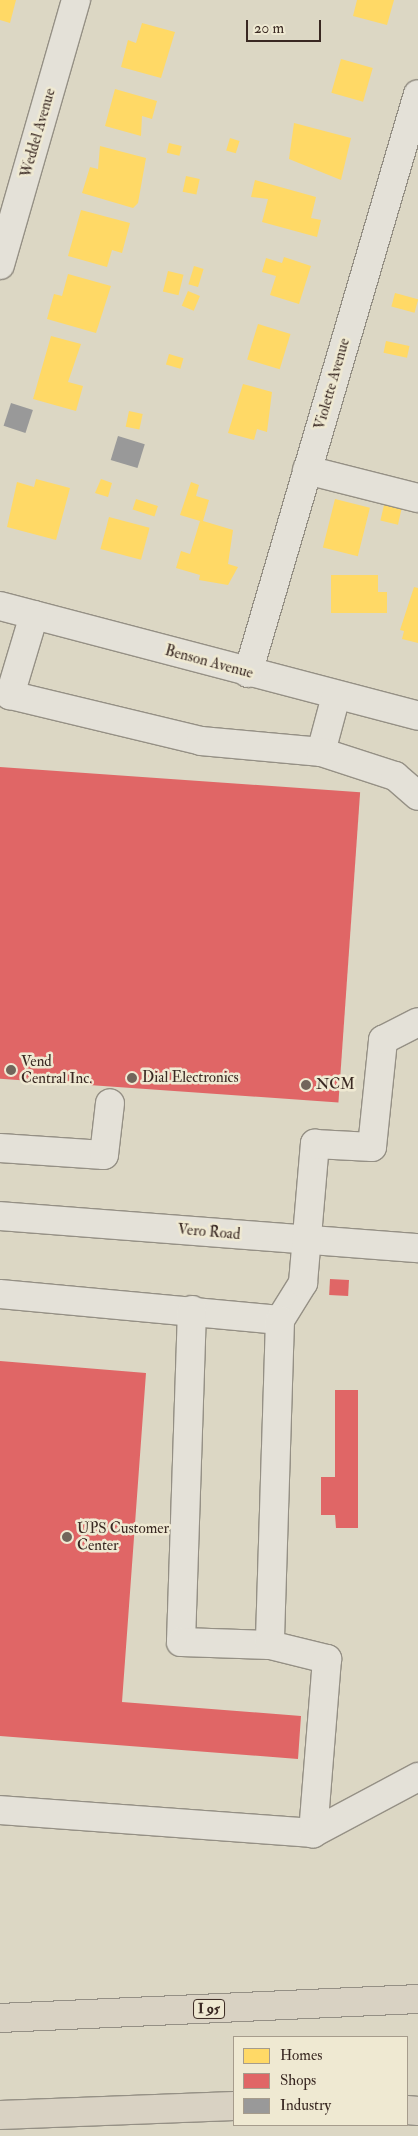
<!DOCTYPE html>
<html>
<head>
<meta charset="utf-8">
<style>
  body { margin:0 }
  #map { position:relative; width:418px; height:2136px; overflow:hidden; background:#dcd7c4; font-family:"IM FELL Double Pica",serif }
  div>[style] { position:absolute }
  .homes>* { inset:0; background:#ffd966; transform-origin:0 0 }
  .shops>* { inset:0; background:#e06666; transform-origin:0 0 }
  .industry>* { inset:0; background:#999; transform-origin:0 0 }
  .roads { filter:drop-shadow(1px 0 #959085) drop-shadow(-1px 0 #959085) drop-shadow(0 1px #959085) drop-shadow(0 -1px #959085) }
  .minor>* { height:28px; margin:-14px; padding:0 14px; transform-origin:14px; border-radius:14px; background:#e4e1d8 }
  .highway>* { height:28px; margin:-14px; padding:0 14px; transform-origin:14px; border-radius:14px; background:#d9d2c3 }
  .dots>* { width:14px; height:14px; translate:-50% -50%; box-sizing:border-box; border:2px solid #efe9d2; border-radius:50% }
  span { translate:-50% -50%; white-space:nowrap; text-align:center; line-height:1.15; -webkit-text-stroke:5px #efe9d2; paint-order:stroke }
  .shield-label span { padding:1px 4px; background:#efe9d2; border:1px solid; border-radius:4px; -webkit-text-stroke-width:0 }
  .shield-label { font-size:14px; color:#392822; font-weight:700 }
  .street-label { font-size:15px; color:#392822 }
  .poi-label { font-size:15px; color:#392822 }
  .left { translate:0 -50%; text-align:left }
  .legend { position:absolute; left:233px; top:2036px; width:175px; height:90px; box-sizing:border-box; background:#efe9d2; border:1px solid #a69c8c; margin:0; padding:6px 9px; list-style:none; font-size:15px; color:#392822 }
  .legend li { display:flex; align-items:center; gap:10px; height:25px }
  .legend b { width:25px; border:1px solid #a69c8c }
  .scale { position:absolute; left:246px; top:20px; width:75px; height:22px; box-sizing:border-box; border:2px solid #392822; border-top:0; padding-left:6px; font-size:15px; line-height:18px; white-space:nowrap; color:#392822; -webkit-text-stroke:4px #efe9d2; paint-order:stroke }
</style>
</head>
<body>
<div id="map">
  <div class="homes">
    <i style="clip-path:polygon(0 0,16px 0,10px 23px,0 20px)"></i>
    <i style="clip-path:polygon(357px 0,394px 0,387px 25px,353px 16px)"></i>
    <i style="clip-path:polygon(142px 23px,175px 32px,161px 78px,121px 67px,128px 40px,136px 43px)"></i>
    <i style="left:341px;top:59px;width:33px;height:35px;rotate:16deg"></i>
    <i style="clip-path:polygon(115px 89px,157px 101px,152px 119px,142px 116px,141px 136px,105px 126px)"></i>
    <i style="clip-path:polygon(294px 123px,351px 138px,341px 180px,289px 159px)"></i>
    <i style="left:230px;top:138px;width:10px;height:13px;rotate:17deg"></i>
    <i style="left:169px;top:143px;width:13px;height:10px;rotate:13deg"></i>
    <i style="clip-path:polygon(100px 146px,146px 158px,138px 203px,133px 208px,82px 193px,90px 167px,98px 169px)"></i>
    <i style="left:186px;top:176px;width:14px;height:16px;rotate:12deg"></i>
    <i style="clip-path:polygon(255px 180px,316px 197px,311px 218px,321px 220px,317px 237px,262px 222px,268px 199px,251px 197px)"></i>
    <i style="clip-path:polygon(81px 210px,130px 223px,122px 253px,112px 250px,107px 267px,68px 256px)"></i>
    <i style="clip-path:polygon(284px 257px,311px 266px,299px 304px,270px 295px,276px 276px,262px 272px,266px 258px,282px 263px)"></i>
    <i style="left:194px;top:266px;width:10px;height:19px;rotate:17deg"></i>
    <i style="left:168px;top:271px;width:16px;height:21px;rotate:14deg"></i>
    <i style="clip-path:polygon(68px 274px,111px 286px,96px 333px,47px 319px,54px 294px,62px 296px)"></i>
    <i style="left:188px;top:291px;width:13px;height:16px;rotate:23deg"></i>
    <i style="left:395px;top:293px;width:24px;height:14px;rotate:15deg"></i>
    <i style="left:258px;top:324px;width:34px;height:37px;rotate:17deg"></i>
    <i style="clip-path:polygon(51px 336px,81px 344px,68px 382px,83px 386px,76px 411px,33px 399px)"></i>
    <i style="left:386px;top:341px;width:24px;height:12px;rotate:12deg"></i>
    <i style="left:169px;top:354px;width:15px;height:11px;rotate:16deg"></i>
    <i style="clip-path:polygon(243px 384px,272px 392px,267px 432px,257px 429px,254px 440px,228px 433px)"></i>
    <i style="left:129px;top:411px;width:14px;height:16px;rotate:12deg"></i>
    <i style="clip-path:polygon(36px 479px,70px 488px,56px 540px,7px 527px,17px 482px,34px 487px)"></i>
    <i style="clip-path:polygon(101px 479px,112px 483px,108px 497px,95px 493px)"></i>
    <i style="clip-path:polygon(191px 482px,199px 485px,196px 496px,209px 500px,203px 521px,233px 530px,228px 564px,238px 567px,228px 585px,199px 580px,200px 575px,176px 568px,181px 551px,190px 554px,200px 521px,180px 515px)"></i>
    <i style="left:136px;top:499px;width:23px;height:11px;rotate:18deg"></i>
    <i style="left:335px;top:499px;width:36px;height:50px;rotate:14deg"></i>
    <i style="left:384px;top:505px;width:18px;height:16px;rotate:13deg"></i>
    <i style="left:109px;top:517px;width:42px;height:33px;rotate:15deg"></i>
    <i style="clip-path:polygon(331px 575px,378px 575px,378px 592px,387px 592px,387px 613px,331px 613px)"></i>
    <i style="clip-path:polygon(414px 587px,418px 588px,418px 643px,402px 639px,404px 631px,400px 630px)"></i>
  </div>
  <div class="shops">
    <i style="left:0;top:767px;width:361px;height:311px;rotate:4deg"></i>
    <i style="left:330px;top:1279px;width:19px;height:16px;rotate:3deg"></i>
    <i style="clip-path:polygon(0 1361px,146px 1373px,122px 1702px,301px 1716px,298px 1759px,0 1736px)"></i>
    <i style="clip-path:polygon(335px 1390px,358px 1390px,358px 1528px,336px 1528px,335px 1515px,321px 1515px,321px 1477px,335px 1477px)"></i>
  </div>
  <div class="industry">
    <i style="left:11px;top:403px;width:23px;height:24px;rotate:18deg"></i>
    <i style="left:118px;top:436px;width:28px;height:25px;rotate:17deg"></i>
  </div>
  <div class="roads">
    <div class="minor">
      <i style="left:0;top:265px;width:276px;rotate:-74deg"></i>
      <i style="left:307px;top:470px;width:114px;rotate:14.2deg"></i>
      <i style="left:0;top:606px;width:432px;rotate:14.7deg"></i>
      <i style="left:34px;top:615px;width:84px;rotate:106.7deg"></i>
      <i style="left:10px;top:695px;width:196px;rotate:13.5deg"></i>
      <i style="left:201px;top:741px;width:121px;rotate:5.2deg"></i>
      <i style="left:321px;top:752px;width:58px;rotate:-75deg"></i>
      <i style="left:248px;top:673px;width:603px;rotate:-73.64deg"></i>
      <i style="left:321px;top:752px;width:78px;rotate:18deg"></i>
      <i style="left:395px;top:776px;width:30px;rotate:41deg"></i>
      <i style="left:0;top:1148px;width:104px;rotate:3.9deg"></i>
      <i style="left:104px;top:1155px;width:52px;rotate:-83.4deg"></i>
      <i style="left:0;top:1216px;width:419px;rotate:4.4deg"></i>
      <i style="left:0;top:1294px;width:281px;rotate:5.3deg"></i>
      <i style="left:280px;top:1320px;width:44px;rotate:-58.1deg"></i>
      <i style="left:303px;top:1283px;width:140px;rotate:-85.1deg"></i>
      <i style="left:315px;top:1144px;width:57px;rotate:3deg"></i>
      <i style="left:372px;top:1147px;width:108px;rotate:-84.1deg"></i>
      <i style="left:383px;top:1040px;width:39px;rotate:-27deg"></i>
      <i style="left:192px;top:1310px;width:332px;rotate:91.9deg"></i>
      <i style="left:181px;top:1642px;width:89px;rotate:1.9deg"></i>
      <i style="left:280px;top:1320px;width:325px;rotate:91.8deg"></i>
      <i style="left:270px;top:1645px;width:59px;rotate:13.8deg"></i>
      <i style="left:327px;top:1659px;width:175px;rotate:94.6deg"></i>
      <i style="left:0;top:1810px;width:314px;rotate:4.2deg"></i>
      <i style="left:313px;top:1833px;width:119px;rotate:-28.1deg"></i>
    </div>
    <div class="highway">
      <i style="left:0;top:2018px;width:418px;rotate:-2.6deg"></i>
      <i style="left:407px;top:2110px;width:11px;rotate:5deg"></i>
      <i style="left:0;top:2115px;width:234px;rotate:-2.2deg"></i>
    </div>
  </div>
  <div class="dots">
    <i style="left:11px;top:1070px;background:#72655b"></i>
    <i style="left:132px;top:1078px;background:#72655b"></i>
    <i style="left:306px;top:1085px;background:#72655b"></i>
    <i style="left:67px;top:1537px;background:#72655b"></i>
  </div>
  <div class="shield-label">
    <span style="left:209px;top:2009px">I 95</span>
  </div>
  <div class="street-label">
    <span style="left:38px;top:133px;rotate:-74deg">Weddel Avenue</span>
    <span style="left:332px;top:384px;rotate:-74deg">Violette Avenue</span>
    <span style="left:209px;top:662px;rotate:15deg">Benson Avenue</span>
    <span style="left:209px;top:1232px;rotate:5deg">Vero Road</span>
  </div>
  <div class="poi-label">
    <span class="left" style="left:21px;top:1070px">Vend<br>Central Inc.</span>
    <span class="left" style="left:142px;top:1078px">Dial Electronics</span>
    <span class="left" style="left:316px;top:1085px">NCM</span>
    <span class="left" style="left:77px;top:1537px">UPS Customer<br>Center</span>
  </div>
  <ul class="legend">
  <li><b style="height:14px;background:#ffd966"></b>Homes</li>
  <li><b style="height:14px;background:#e06666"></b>Shops</li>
  <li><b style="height:14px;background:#999"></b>Industry</li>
  </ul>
  <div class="scale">20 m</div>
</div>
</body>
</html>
